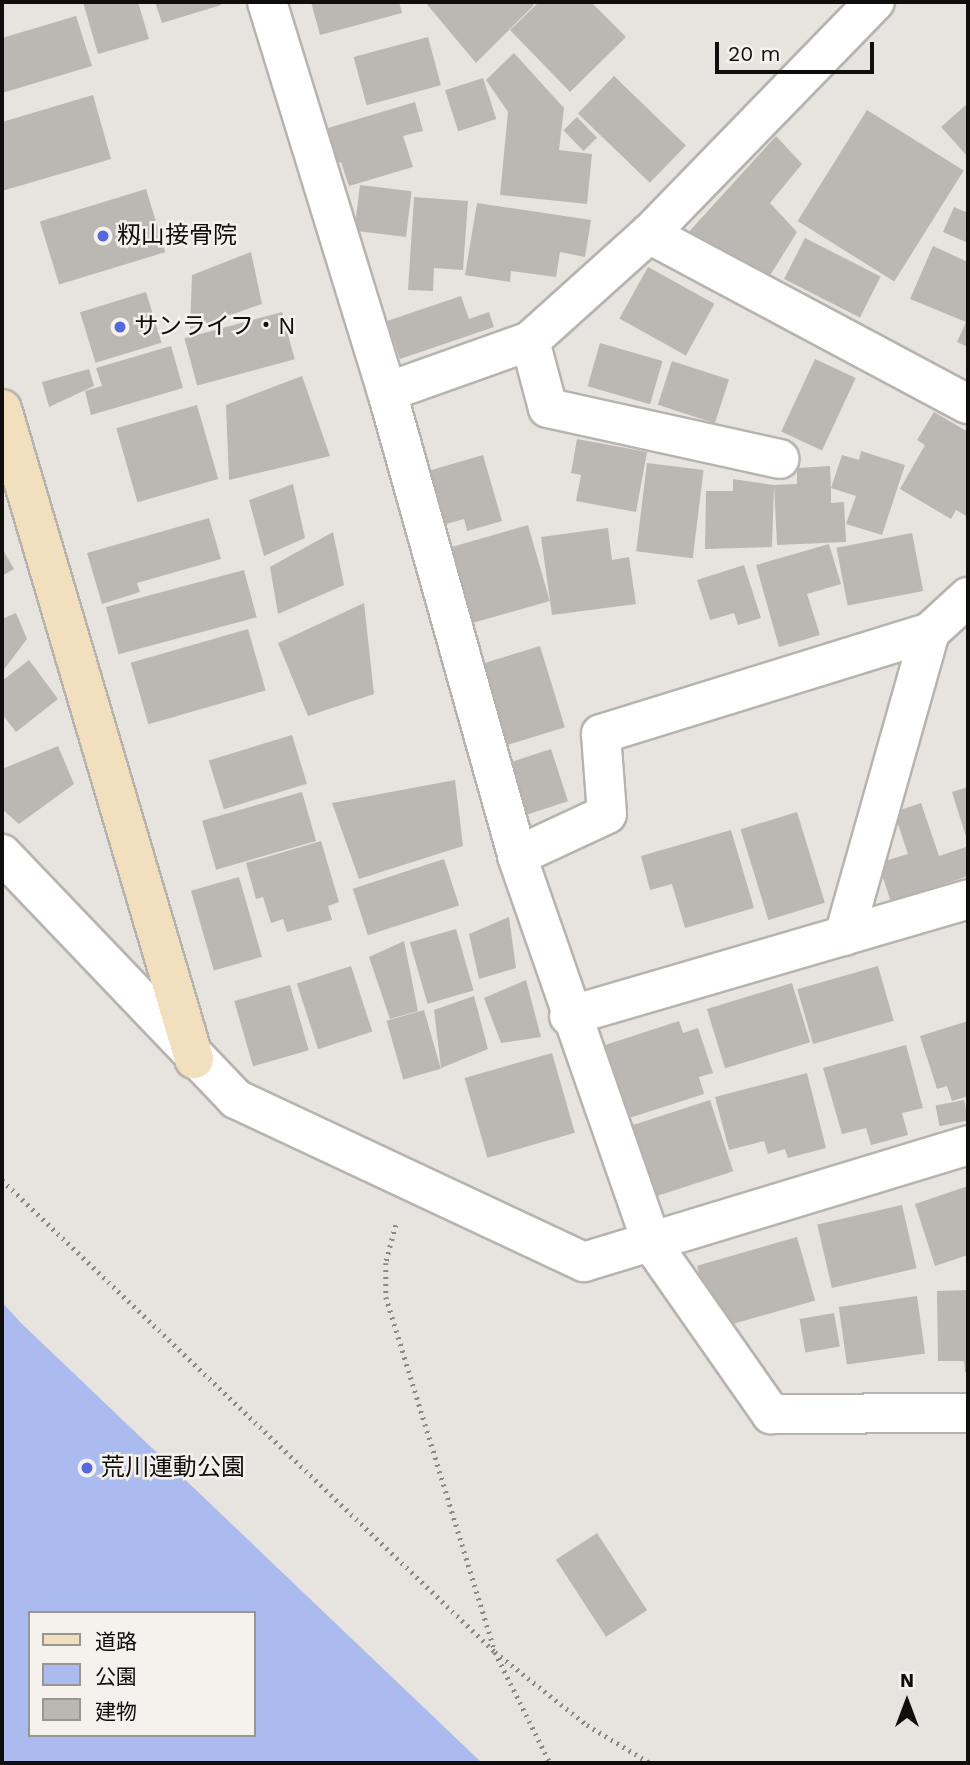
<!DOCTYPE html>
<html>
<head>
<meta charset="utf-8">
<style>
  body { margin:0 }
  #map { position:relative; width:970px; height:1765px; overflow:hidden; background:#e7e4df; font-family:"Work Sans","Noto Sans JP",sans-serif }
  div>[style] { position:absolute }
  .green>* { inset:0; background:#abbaef }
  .building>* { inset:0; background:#bbb8b3; transform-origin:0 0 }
  .path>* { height:4.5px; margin-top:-2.25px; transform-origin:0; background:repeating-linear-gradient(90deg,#8b8985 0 2px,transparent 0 7px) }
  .roads { filter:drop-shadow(2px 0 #b7b4af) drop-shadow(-2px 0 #b7b4af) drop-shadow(0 2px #b7b4af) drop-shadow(0 -2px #b7b4af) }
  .street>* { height:38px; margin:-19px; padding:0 19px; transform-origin:19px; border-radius:19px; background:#fff }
  .secondary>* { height:38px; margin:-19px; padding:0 19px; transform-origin:19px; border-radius:19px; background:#f2dfbe }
  .dots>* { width:19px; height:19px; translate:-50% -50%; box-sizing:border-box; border:4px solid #f5f1ec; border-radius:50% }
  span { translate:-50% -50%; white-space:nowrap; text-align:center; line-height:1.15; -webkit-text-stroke:5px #f5f1ec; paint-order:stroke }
  .poi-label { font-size:24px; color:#0f0e0c }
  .left { translate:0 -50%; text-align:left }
  .frame { position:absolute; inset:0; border:4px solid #0f0e0c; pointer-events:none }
  .legend { position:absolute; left:28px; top:1611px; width:228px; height:126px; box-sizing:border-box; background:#f5f1ec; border:2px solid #999692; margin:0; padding:9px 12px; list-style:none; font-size:21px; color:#0f0e0c }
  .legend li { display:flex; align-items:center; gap:14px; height:35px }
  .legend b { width:35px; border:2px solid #999692 }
  .north { position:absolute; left:872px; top:1667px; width:70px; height:70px; -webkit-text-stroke:5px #f5f1ec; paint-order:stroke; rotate:0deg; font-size:19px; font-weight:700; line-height:28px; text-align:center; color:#0f0e0c }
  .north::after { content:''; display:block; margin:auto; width:24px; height:32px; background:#0f0e0c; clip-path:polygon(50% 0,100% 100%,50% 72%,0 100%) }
  .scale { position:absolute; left:715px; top:42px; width:159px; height:32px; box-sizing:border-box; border:4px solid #0f0e0c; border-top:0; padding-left:9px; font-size:21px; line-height:24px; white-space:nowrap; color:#0f0e0c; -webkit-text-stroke:5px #f5f1ec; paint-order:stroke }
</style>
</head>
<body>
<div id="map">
  <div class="green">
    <i style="clip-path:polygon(evenodd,2px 1302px,21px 1323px,482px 1763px,2px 1763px,2px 1302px,30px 1613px,254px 1613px,254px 1735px,30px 1735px,30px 1613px)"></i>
  </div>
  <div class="building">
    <i style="clip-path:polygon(83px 2px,138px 2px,149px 39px,98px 54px)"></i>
    <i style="clip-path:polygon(155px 2px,220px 2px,221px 5px,162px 23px)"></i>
    <i style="clip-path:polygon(311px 2px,399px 2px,402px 13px,320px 35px)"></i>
    <i style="clip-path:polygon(425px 2px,531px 2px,534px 5px,476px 63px)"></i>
    <i style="clip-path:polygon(539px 2px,591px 2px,626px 37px,570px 92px,510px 30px)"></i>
    <i style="clip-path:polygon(76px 16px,92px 66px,2px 93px,2px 38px)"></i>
    <i style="left:428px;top:37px;width:50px;height:77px;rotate:75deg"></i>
    <i style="clip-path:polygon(514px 53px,564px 108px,559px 150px,592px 154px,587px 204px,500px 195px,508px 112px,486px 80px)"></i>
    <i style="left:614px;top:76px;width:100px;height:52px;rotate:44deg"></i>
    <i style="left:483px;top:78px;width:43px;height:40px;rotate:72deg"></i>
    <i style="clip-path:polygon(93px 95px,111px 159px,2px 191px,2px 122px)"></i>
    <i style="clip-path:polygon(415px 102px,423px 131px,403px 136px,413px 167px,349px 186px,341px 162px,328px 166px,318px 131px)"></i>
    <i style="clip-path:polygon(968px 103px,968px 157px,941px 127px)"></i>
    <i style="left:867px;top:110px;width:114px;height:131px;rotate:32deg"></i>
    <i style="left:577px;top:117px;width:29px;height:19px;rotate:46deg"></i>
    <i style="clip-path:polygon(776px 136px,802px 164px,770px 203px,797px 232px,766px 282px,686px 235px)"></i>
    <i style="left:360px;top:185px;width:52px;height:46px;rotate:7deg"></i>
    <i style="left:146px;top:189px;width:66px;height:111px;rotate:73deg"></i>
    <i style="clip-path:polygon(414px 197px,468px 201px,463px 270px,434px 268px,433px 291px,408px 290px)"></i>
    <i style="clip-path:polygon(477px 203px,591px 220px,585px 257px,560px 252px,556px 277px,511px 271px,510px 282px,465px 275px)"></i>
    <i style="clip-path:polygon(954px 207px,968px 213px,968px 243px,943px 232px)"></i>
    <i style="left:805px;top:238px;width:85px;height:46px;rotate:27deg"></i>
    <i style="clip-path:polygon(933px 246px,968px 262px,968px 347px,957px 342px,966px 322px,910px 299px)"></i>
    <i style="clip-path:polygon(251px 252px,262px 304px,190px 329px,192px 275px)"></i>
    <i style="left:648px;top:267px;width:76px;height:59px;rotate:29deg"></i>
    <i style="left:146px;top:292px;width:53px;height:69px;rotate:73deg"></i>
    <i style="clip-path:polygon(461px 296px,469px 319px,489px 312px,494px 327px,400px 359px,387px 321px)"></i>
    <i style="left:282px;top:312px;width:49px;height:101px;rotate:75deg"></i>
    <i style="left:600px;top:343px;width:65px;height:45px;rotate:16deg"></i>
    <i style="clip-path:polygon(171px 346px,183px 388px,91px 415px,85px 391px,102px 386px,96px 368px)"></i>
    <i style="left:815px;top:359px;width:45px;height:80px;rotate:25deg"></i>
    <i style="left:672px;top:361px;width:60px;height:46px;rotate:18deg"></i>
    <i style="clip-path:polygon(89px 369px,94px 386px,49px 407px,42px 382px)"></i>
    <i style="clip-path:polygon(302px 376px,330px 456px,229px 480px,226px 405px)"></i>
    <i style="left:197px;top:405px;width:77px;height:84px;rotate:74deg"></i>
    <i style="clip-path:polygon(934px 412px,968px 432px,968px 517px,956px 510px,951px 519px,900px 489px,925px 445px,917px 440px)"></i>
    <i style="clip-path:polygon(577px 439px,647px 452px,636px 512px,576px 501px,581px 475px,571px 473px)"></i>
    <i style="clip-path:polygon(861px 451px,905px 465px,882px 535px,846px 524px,856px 496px,831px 488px,831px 503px,844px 502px,846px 542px,777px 545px,774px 485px,797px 484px,797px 468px,830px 466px,831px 488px,842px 455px,859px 460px)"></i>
    <i style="clip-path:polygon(483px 455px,502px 521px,467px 531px,464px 519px,443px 525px,428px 471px)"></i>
    <i style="left:647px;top:463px;width:57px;height:89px;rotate:7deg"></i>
    <i style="clip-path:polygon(733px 479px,774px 485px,772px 547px,705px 549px,706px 491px,733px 491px)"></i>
    <i style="clip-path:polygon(293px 484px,305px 538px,264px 556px,249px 500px)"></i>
    <i style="clip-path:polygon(209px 518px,221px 559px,137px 583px,140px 592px,102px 604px,87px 553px)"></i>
    <i style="left:528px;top:525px;width:79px;height:83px;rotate:74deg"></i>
    <i style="clip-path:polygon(608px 528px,612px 560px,629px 557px,636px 604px,552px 615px,541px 537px)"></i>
    <i style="clip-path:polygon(333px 532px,344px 585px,278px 614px,270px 567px)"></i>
    <i style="left:912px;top:533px;width:59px;height:77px;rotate:79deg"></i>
    <i style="clip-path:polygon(829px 544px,841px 584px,807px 594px,820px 635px,779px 647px,756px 565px)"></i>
    <i style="clip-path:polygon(2px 548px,14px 569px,2px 576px)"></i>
    <i style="clip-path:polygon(744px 565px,761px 618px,738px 625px,734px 613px,710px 620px,697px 580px)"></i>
    <i style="left:244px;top:570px;width:49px;height:143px;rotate:75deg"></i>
    <i style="clip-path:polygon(364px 603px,374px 694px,308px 716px,278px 643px)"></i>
    <i style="clip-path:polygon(16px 613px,27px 639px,2px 672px,2px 619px)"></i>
    <i style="left:248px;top:629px;width:64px;height:122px;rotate:74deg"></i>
    <i style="left:540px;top:646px;width:85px;height:64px;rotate:73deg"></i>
    <i style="clip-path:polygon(29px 660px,58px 699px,16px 732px,2px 714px,2px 681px)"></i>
    <i style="left:292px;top:735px;width:51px;height:87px;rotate:73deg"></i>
    <i style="clip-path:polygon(58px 746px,74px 784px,19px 824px,2px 809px,2px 769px)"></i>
    <i style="left:551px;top:749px;width:55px;height:45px;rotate:72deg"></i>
    <i style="clip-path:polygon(455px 780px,463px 846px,359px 879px,332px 803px)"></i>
    <i style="clip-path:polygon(968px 787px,968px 843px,952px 792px)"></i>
    <i style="left:302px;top:792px;width:51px;height:104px;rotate:74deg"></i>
    <i style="clip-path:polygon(921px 803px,939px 856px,966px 847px,968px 876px,891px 902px,878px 863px,908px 854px,894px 812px)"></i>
    <i style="left:797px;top:812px;width:95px;height:59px;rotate:73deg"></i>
    <i style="clip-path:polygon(731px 830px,754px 908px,685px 928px,672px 884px,650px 890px,641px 856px)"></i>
    <i style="clip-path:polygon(321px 841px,339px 902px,328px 906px,332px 920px,287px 932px,283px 919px,271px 923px,263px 897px,256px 899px,246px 863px)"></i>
    <i style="left:444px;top:859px;width:49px;height:96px;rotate:72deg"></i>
    <i style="left:239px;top:877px;width:83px;height:50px;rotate:74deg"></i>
    <i style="clip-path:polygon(509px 917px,516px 968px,479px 979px,469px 934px)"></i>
    <i style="left:456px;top:929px;width:64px;height:48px;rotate:74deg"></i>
    <i style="clip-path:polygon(404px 941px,418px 1011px,390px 1019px,369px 957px)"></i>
    <i style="left:351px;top:966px;width:69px;height:57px;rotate:72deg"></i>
    <i style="left:878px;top:966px;width:57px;height:84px;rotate:74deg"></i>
    <i style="clip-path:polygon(526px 980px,541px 1037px,501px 1043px,484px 998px)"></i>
    <i style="left:792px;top:983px;width:62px;height:89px;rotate:73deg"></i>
    <i style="left:290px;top:985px;width:68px;height:58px;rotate:74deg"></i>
    <i style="clip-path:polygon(474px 996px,488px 1049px,441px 1068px,434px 1010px)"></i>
    <i style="left:424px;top:1010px;width:61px;height:39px;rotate:74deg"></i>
    <i style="clip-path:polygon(679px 1021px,683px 1033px,698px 1028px,713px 1073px,699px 1077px,704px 1094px,626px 1119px,602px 1046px)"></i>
    <i style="clip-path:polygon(968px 1021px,968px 1096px,952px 1101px,947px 1086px,937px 1089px,920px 1036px)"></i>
    <i style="clip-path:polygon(906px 1045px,923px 1108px,902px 1113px,908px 1135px,871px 1145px,866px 1128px,842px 1134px,823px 1068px)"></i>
    <i style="left:552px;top:1053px;width:83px;height:91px;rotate:74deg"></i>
    <i style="clip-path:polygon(807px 1073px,826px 1148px,788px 1158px,785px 1149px,768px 1154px,764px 1141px,729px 1150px,715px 1097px)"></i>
    <i style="left:710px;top:1100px;width:75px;height:89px;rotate:72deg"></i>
    <i style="left:964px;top:1100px;width:21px;height:29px;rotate:79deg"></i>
    <i style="clip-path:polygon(968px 1186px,968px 1255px,935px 1266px,915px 1204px)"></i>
    <i style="left:902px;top:1205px;width:65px;height:87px;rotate:77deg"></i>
    <i style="left:797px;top:1237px;width:66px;height:104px;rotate:74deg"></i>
    <i style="clip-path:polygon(968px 1290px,968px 1372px,965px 1372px,964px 1361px,938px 1361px,937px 1291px)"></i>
    <i style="left:917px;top:1296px;width:58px;height:79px;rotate:82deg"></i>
    <i style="left:834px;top:1313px;width:34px;height:35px;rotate:80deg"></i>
    <i style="left:597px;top:1533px;width:92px;height:49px;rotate:57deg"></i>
  </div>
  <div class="path">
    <i style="left:2px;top:1180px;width:683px;rotate:43.75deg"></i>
    <i style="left:495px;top:1652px;width:117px;rotate:38.4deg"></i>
    <i style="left:587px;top:1725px;width:74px;rotate:31.1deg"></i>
    <i style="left:396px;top:1225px;width:39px;rotate:105deg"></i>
    <i style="left:386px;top:1263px;width:34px;rotate:90deg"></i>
    <i style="left:386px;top:1297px;width:371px;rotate:72.9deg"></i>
    <i style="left:495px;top:1652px;width:124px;rotate:63.6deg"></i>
  </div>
  <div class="roads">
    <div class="street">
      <i style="left:267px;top:2px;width:408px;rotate:72.9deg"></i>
      <i style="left:387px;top:392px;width:482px;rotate:74.3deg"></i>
      <i style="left:517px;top:856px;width:411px;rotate:70.8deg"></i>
      <i style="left:652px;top:1244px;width:208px;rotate:55deg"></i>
      <i style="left:771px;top:1414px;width:197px;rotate:-0.3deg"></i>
      <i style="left:649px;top:234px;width:361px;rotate:28.1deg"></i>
      <i style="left:530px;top:341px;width:69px;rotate:75deg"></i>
      <i style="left:548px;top:408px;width:237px;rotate:12.4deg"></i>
      <i style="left:387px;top:392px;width:152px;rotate:-19.6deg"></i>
      <i style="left:530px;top:341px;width:160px;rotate:-42deg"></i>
      <i style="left:649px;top:234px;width:324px;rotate:-45.8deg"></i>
      <i style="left:2px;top:854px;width:339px;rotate:46.3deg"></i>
      <i style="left:236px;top:1099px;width:384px;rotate:25.1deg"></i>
      <i style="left:584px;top:1262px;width:401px;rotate:-16.9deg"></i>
      <i style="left:517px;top:856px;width:99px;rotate:-25deg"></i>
      <i style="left:607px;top:814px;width:80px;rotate:-94.3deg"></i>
      <i style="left:601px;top:734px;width:344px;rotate:-17.2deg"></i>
      <i style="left:930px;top:632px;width:52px;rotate:-42.6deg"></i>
      <i style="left:844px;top:936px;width:316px;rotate:-74.2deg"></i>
      <i style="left:569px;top:1016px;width:416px;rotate:-16.3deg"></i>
    </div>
    <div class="secondary">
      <i style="left:2px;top:409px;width:678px;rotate:73.54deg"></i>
    </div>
  </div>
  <div class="dots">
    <i style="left:103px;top:236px;background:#5569df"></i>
    <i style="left:120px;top:327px;background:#5569df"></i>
    <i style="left:87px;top:1468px;background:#5569df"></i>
  </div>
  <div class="poi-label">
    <span class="left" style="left:117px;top:236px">籾山接骨院</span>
    <span class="left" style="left:134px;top:327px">サンライフ・N</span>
    <span class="left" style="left:101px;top:1468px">荒川運動公園</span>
  </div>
  <div class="frame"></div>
  <ul class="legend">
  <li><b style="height:9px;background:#f2dfbe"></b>道路</li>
  <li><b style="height:19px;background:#abbaef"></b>公園</li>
  <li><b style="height:19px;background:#bbb8b3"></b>建物</li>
  </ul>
  <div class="north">N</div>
  <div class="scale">20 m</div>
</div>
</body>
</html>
